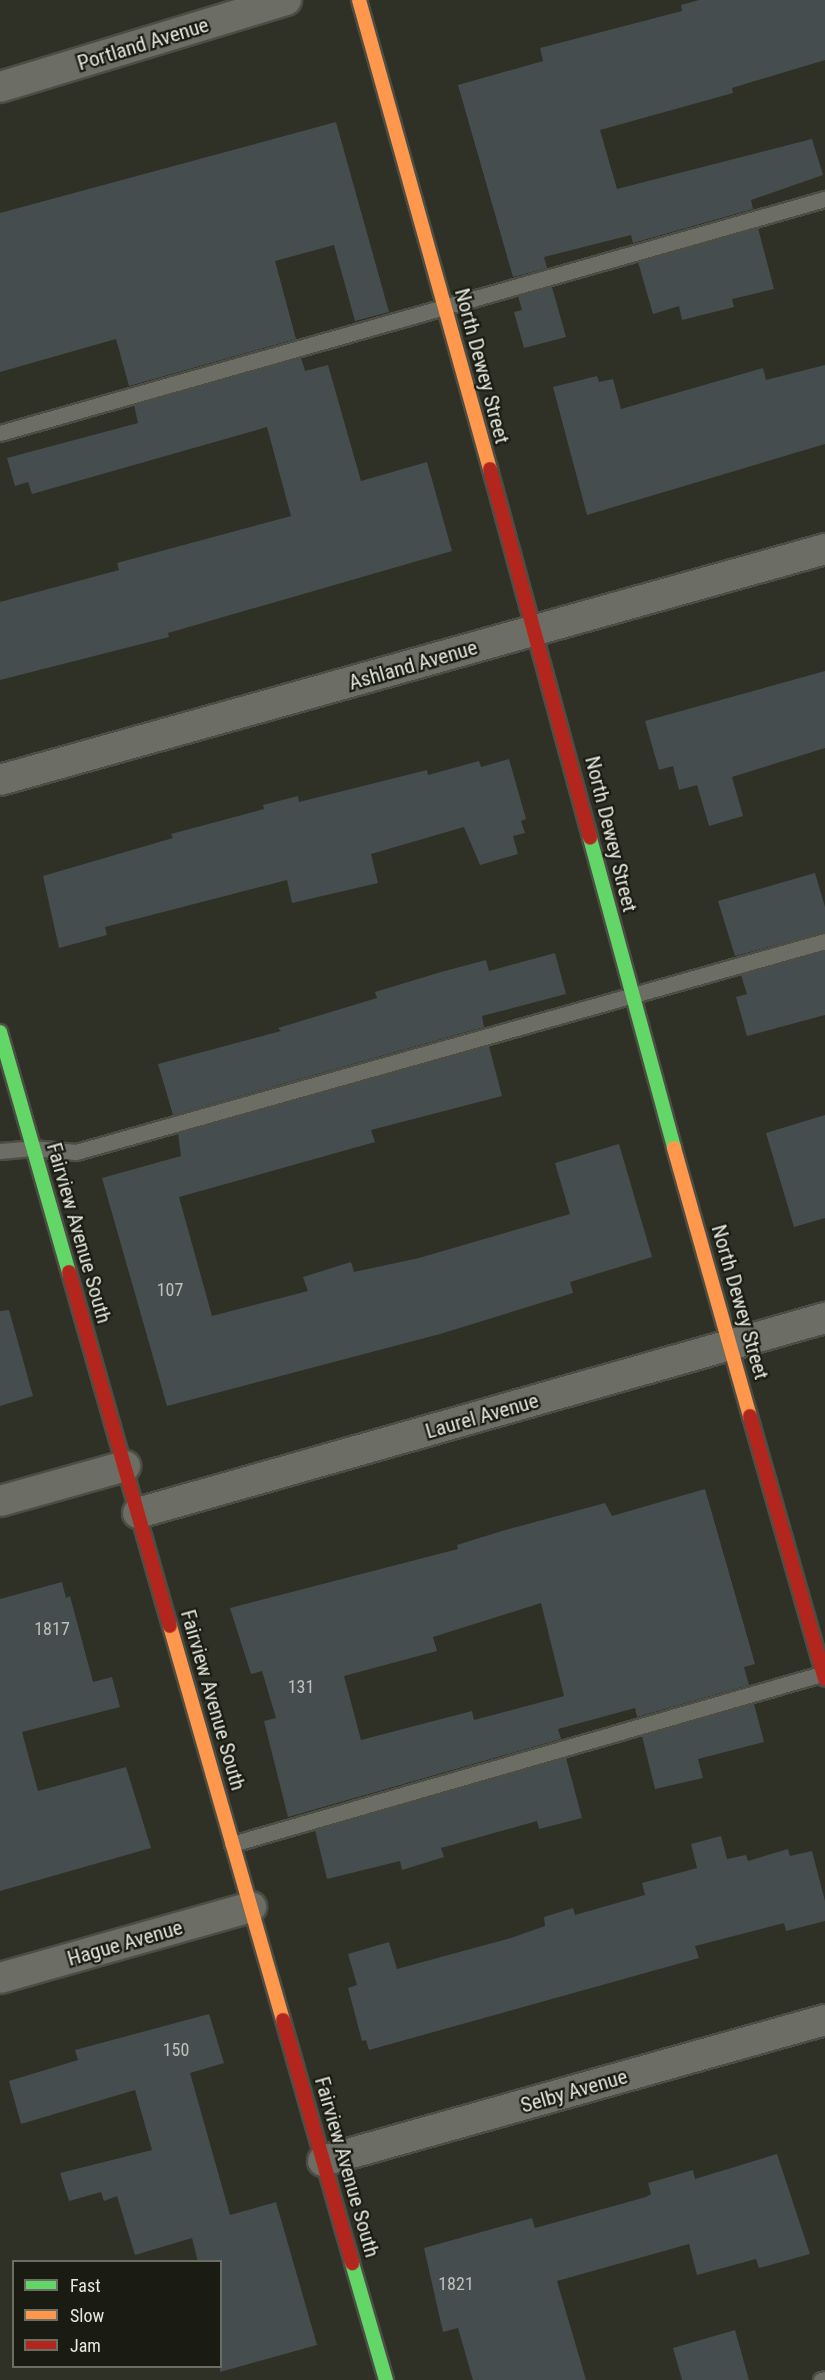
<!DOCTYPE html>
<html>
<head>
<meta charset="utf-8">
<style>
  body { margin:0 }
  #map { position:relative; width:825px; height:2380px; overflow:hidden; background:#2f3126; font-family:"Roboto Condensed",sans-serif }
  div>[style] { position:absolute }
  .building>* { inset:0; background:#454d4f }
  .roads { filter:drop-shadow(2px 0 #4c4e45) drop-shadow(-2px 0 #4c4e45) drop-shadow(0 2px #4c4e45) drop-shadow(0 -2px #4c4e45) }
  .lane>* { height:15px; margin:-7.5px; padding:0 7.5px; transform-origin:7.5px; border-radius:7.5px; background:#6c6e66 }
  .street>* { height:30px; margin:-15px; padding:0 15px; transform-origin:15px; border-radius:15px; background:#6c6e66 }
  .fast>* { height:14px; margin:-7px; padding:0 7px; transform-origin:7px; border-radius:7px; background:#63d668 }
  .slow>* { height:14px; margin:-7px; padding:0 7px; transform-origin:7px; border-radius:7px; background:#ff974d }
  .jam>* { height:14px; margin:-7px; padding:0 7px; transform-origin:7px; border-radius:7px; background:#b3261e }
  span { translate:-50% -50%; white-space:nowrap; text-align:center; line-height:1.15; -webkit-text-stroke:4.5px #1a1c13; paint-order:stroke }
  .number-label { font-size:18px; color:#bdc1b9 }
  .number-label span { -webkit-text-stroke-width:0 }
  .street-label { font-size:21px; color:#e5e8dc }
  .legend { position:absolute; left:12px; top:2260px; width:210px; height:108px; box-sizing:border-box; background:#1a1c13; border:2px solid #6b6e63; margin:0; padding:8px 10px; list-style:none; font-size:18px; color:#e5e8dc }
  .legend li { display:flex; align-items:center; gap:12px; height:30px }
  .legend b { width:30px; border:2px solid #6b6e63 }
</style>
</head>
<body>
<div id="map">
  <div class="building">
    <i style="clip-path:polygon(699px 0,825px 0,825px 60px,732px 88px,733px 93px,600px 130px,617px 189px,812px 139px,823px 175px,751px 200px,753px 209px,633px 243px,631px 235px,544px 257px,547px 268px,513px 277px,458px 85px,543px 61px,540px 48px,682px 11px,681px 5px)"></i>
    <i style="clip-path:polygon(336px 122px,389px 312px,355px 321px,334px 245px,275px 261px,296px 339px,129px 386px,116px 339px,0 372px,0 213px)"></i>
    <i style="clip-path:polygon(758px 228px,774px 289px,732px 299px,734px 307px,682px 320px,679px 306px,653px 314px,638px 262px)"></i>
    <i style="clip-path:polygon(552px 287px,566px 337px,524px 348px,514px 312px,522px 310px,518px 296px)"></i>
    <i style="clip-path:polygon(301px 358px,305px 371px,328px 365px,361px 481px,427px 462px,452px 551px,168px 633px,169px 637px,0 680px,0 602px,119px 570px,117px 563px,291px 516px,267px 427px,32px 494px,28px 482px,15px 486px,7px 458px,138px 423px,134px 405px)"></i>
    <i style="clip-path:polygon(825px 365px,825px 444px,587px 515px,553px 387px,597px 376px,599px 382px,613px 379px,621px 409px,763px 368px,766px 380px)"></i>
    <i style="clip-path:polygon(825px 671px,825px 748px,732px 777px,743px 816px,709px 826px,697px 785px,679px 790px,673px 766px,659px 770px,645px 721px)"></i>
    <i style="clip-path:polygon(509px 759px,526px 819px,521px 821px,525px 833px,513px 836px,518px 854px,480px 865px,464px 827px,371px 854px,378px 883px,292px 903px,287px 880px,105px 927px,107px 935px,59px 948px,43px 876px,173px 838px,171px 834px,264px 809px,263px 805px,298px 796px,299px 802px,427px 770px,428px 775px,479px 761px,481px 767px)"></i>
    <i style="clip-path:polygon(815px 873px,825px 907px,825px 932px,735px 956px,718px 901px)"></i>
    <i style="clip-path:polygon(825px 951px,825px 1015px,747px 1036px,736px 997px,747px 994px,741px 975px)"></i>
    <i style="clip-path:polygon(555px 953px,566px 994px,482px 1016px,484px 1027px,173px 1115px,158px 1064px,281px 1031px,278px 1028px,377px 998px,375px 992px,441px 972px,486px 960px,489px 971px)"></i>
    <i style="clip-path:polygon(489px 1046px,502px 1096px,371px 1130px,375px 1142px,179px 1197px,212px 1316px,308px 1291px,303px 1277px,351px 1262px,354px 1272px,419px 1258px,570px 1214px,555px 1163px,619px 1144px,652px 1257px,570px 1282px,573px 1293px,440px 1334px,167px 1406px,102px 1178px,181px 1156px,178px 1133px)"></i>
    <i style="clip-path:polygon(825px 1115px,825px 1218px,794px 1227px,766px 1133px)"></i>
    <i style="clip-path:polygon(9px 1310px,33px 1396px,0 1406px,0 1311px)"></i>
    <i style="clip-path:polygon(evenodd,705px 1489px,755px 1664px,744px 1667px,749px 1685px,637px 1717px,635px 1708px,558px 1729px,561px 1739px,288px 1817px,264px 1721px,276px 1718px,262px 1671px,251px 1674px,230px 1608px,458px 1549px,457px 1545px,502px 1531px,605px 1503px,612px 1516px,705px 1489px,541px 1603px,564px 1696px,474px 1720px,472px 1711px,361px 1740px,344px 1676px,437px 1651px,433px 1637px,541px 1603px)"></i>
    <i style="clip-path:polygon(62px 1582px,66px 1598px,70px 1596px,93px 1682px,112px 1677px,120px 1707px,22px 1732px,38px 1791px,126px 1767px,151px 1848px,0 1891px,0 1599px)"></i>
    <i style="clip-path:polygon(754px 1704px,764px 1742px,698px 1759px,703px 1778px,655px 1789px,642px 1736px)"></i>
    <i style="clip-path:polygon(566px 1758px,582px 1818px,539px 1829px,537px 1821px,441px 1848px,444px 1857px,402px 1870px,400px 1861px,327px 1879px,315px 1830px)"></i>
    <i style="clip-path:polygon(721px 1836px,727px 1859px,746px 1855px,748px 1861px,788px 1849px,790px 1856px,812px 1851px,825px 1901px,825px 1921px,786px 1931px,784px 1923px,695px 1946px,699px 1958px,369px 2050px,366px 2040px,362px 2041px,348px 1988px,357px 1985px,348px 1954px,389px 1942px,397px 1969px,511px 1938px,545px 1926px,544px 1917px,573px 1908px,575px 1915px,645px 1895px,642px 1883px,697px 1868px,691px 1844px)"></i>
    <i style="clip-path:polygon(209px 2014px,224px 2063px,190px 2073px,230px 2215px,276px 2202px,317px 2345px,220px 2372px,220px 2262px,198px 2262px,192px 2238px,135px 2255px,117px 2196px,104px 2201px,101px 2192px,69px 2201px,60px 2173px,152px 2150px,135px 2090px,21px 2124px,9px 2081px,78px 2060px,75px 2050px)"></i>
    <i style="clip-path:polygon(777px 2154px,810px 2254px,759px 2268px,756px 2259px,697px 2275px,689px 2244px,557px 2281px,586px 2380px,473px 2380px,458px 2328px,443px 2332px,424px 2248px,532px 2218px,535px 2228px,646px 2197px,651px 2194px,648px 2183px,693px 2170px,695px 2179px)"></i>
    <i style="clip-path:polygon(735px 2330px,749px 2380px,682px 2380px,673px 2348px)"></i>
  </div>
  <div class="roads">
    <div class="lane">
      <i style="left:0;top:433px;width:858px;rotate:-15.84deg"></i>
      <i style="left:0;top:1151px;width:33px;rotate:-5deg"></i>
      <i style="left:33px;top:1148px;width:43px;rotate:5.3deg"></i>
      <i style="left:76px;top:1152px;width:778px;rotate:-15.73deg"></i>
      <i style="left:232px;top:1844px;width:617px;rotate:-16.09deg"></i>
      <i style="left:821px;top:2380px;width:4px;rotate:-14deg"></i>
    </div>
    <div class="street">
      <i style="left:0;top:87px;width:299px;rotate:-16.9deg"></i>
      <i style="left:0;top:780px;width:857px;rotate:-15.64deg"></i>
      <i style="left:0;top:1501px;width:130px;rotate:-15.6deg"></i>
      <i style="left:138px;top:1513px;width:714px;rotate:-15.85deg"></i>
      <i style="left:0;top:1978px;width:261px;rotate:-15.8deg"></i>
      <i style="left:323px;top:2161px;width:521px;rotate:-15.69deg"></i>
    </div>
    <div class="fast">
      <i style="left:590px;top:838px;width:321px;rotate:74.8deg"></i>
      <i style="left:0;top:1032px;width:250px;rotate:74deg"></i>
      <i style="left:352px;top:2263px;width:122px;rotate:73.8deg"></i>
    </div>
    <div class="slow">
      <i style="left:359px;top:0;width:487px;rotate:74.4deg"></i>
      <i style="left:674px;top:1148px;width:279px;rotate:74.2deg"></i>
      <i style="left:170px;top:1626px;width:410px;rotate:74deg"></i>
    </div>
    <div class="jam">
      <i style="left:490px;top:469px;width:382px;rotate:74.8deg"></i>
      <i style="left:69px;top:1272px;width:368px;rotate:74.1deg"></i>
      <i style="left:750px;top:1416px;width:273px;rotate:74.1deg"></i>
      <i style="left:283px;top:2020px;width:253px;rotate:74.1deg"></i>
    </div>
  </div>
  <div class="number-label">
    <span style="left:170px;top:1290px">107</span>
    <span style="left:52px;top:1629px">1817</span>
    <span style="left:301px;top:1687px">131</span>
    <span style="left:176px;top:2050px">150</span>
    <span style="left:456px;top:2284px">1821</span>
  </div>
  <div class="street-label">
    <span style="left:143px;top:44px;rotate:-17deg">Portland Avenue</span>
    <span style="left:482px;top:366px;rotate:75deg">North Dewey Street</span>
    <span style="left:413px;top:665px;rotate:-16deg">Ashland Avenue</span>
    <span style="left:611px;top:834px;rotate:76deg">North Dewey Street</span>
    <span style="left:79px;top:1233px;rotate:74deg">Fairview Avenue South</span>
    <span style="left:740px;top:1302px;rotate:74deg">North Dewey Street</span>
    <span style="left:482px;top:1416px;rotate:-16deg">Laurel Avenue</span>
    <span style="left:213px;top:1700px;rotate:74deg">Fairview Avenue South</span>
    <span style="left:125px;top:1943px;rotate:-16deg">Hague Avenue</span>
    <span style="left:574px;top:2091px;rotate:-16deg">Selby Avenue</span>
    <span style="left:347px;top:2167px;rotate:74deg">Fairview Avenue South</span>
  </div>
  <ul class="legend">
  <li><b style="height:8px;background:#63d668"></b>Fast</li>
  <li><b style="height:8px;background:#ff974d"></b>Slow</li>
  <li><b style="height:8px;background:#b3261e"></b>Jam</li>
  </ul>
</div>
</body>
</html>
